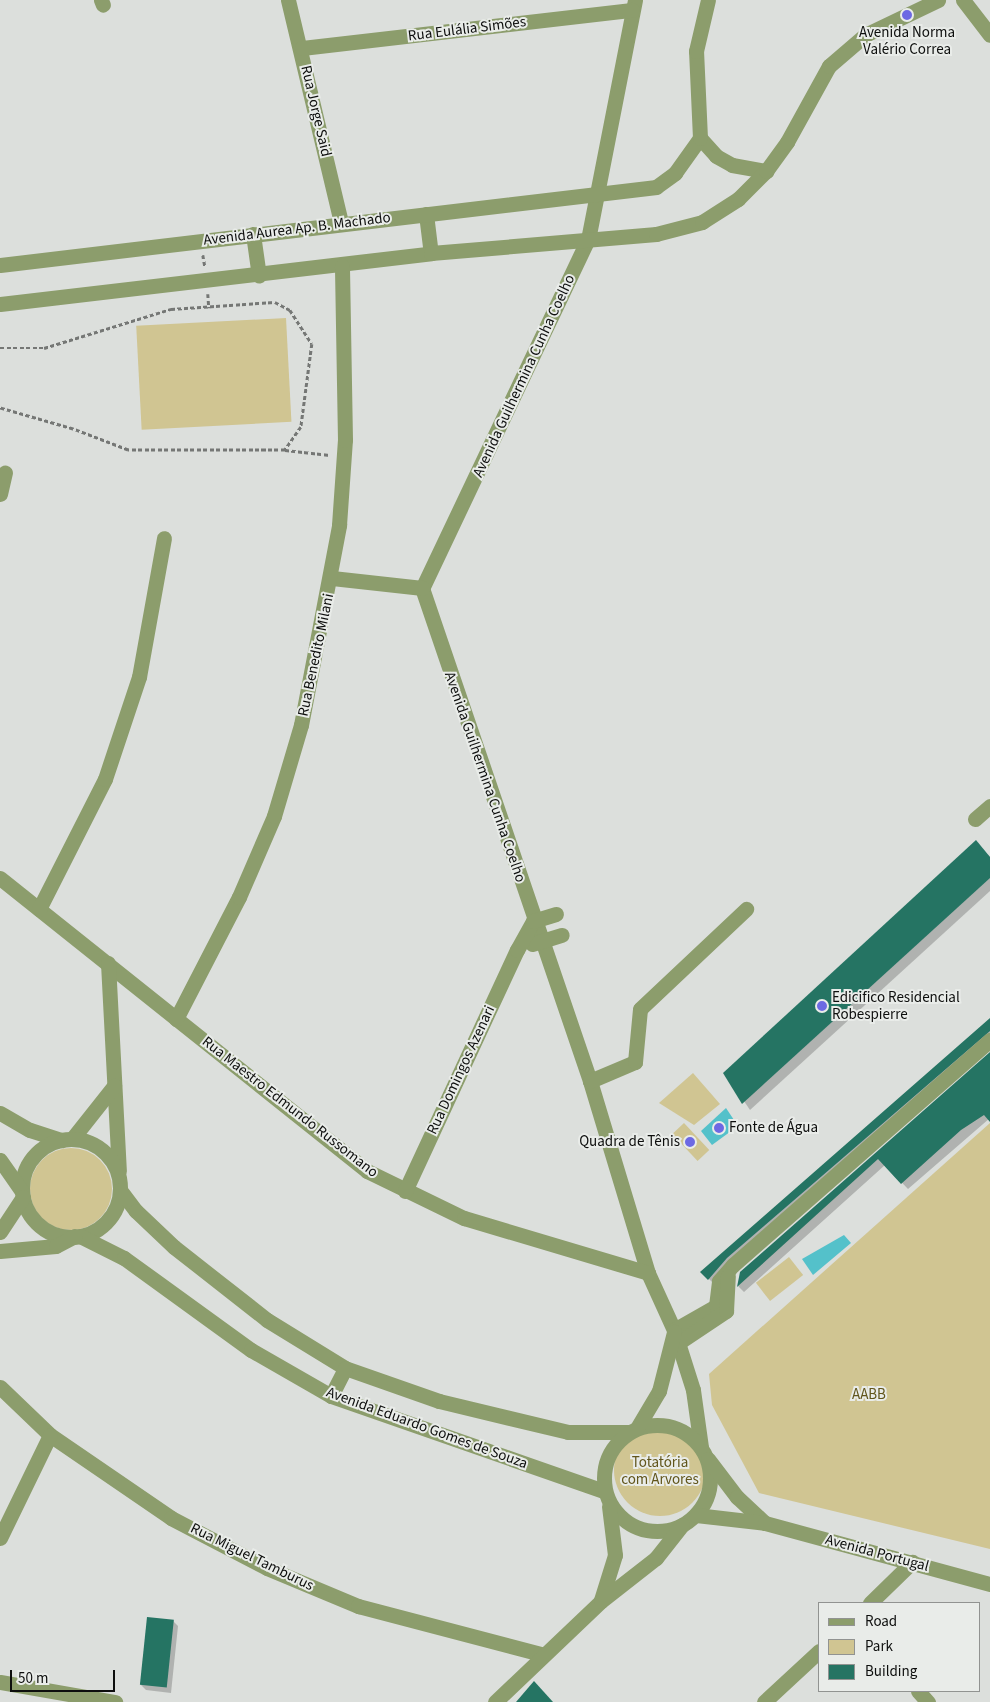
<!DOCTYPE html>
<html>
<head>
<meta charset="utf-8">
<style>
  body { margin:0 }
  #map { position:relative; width:990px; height:1702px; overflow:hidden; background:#dcdfdc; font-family:"Source Sans 3",sans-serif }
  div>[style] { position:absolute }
  .green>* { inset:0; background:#d0c592; transform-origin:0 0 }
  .round { border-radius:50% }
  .water>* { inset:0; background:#54c1ca }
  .shadow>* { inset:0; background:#0003 }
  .building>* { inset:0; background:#257463; transform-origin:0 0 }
  .path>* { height:2.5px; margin-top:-1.25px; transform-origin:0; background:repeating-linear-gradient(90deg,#757775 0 4px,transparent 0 6.5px) }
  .minor>* { height:15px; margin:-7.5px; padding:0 7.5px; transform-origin:7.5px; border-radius:7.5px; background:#8c9d6c }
  .minor>.ring { margin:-7.5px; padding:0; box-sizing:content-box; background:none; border:15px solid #8c9d6c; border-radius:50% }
  .dots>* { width:14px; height:14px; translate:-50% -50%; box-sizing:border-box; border:2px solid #e9ece9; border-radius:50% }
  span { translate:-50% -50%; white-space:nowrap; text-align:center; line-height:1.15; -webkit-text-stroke:4px #e9ece9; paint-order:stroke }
  .street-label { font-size:15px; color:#0d0e0d }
  .poi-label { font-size:15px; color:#0d0e0d }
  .left { translate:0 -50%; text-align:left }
  .right { translate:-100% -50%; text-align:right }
  .park-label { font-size:15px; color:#61551b }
  .legend { position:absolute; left:818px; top:1602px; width:162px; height:90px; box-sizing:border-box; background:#e9ece9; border:1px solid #919391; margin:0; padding:6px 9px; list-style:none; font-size:15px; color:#0d0e0d }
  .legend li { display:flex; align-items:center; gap:10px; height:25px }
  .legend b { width:25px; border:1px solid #919391 }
  .scale { position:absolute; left:10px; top:1670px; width:105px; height:22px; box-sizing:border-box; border:2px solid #0d0e0d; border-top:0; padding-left:6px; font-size:15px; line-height:18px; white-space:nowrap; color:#0d0e0d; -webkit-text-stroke:4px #e9ece9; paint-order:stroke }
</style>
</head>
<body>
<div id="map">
  <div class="green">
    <i style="left:286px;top:318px;width:104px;height:150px;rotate:87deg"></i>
    <i style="clip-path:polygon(693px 1073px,720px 1104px,694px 1125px,659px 1103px)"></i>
    <i style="left:684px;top:1123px;width:37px;height:16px;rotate:47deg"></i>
    <i style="clip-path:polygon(990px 1123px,990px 1549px,759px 1493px,712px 1405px,709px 1374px)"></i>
    <i class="round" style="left:30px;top:1148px;width:82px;height:82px"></i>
    <i style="left:789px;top:1257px;width:23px;height:42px;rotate:52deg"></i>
    <i class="round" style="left:614px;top:1424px;width:92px;height:92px"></i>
  </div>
  <div class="water">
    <i style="clip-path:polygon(726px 1108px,738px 1126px,712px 1145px,701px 1131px)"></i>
    <i style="clip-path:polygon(844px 1235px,851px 1243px,813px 1275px,802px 1259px)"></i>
  </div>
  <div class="shadow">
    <i style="clip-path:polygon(976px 842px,990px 857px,990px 891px,750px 1110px,725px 1073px)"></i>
    <i style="clip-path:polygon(990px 1019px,990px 1039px,715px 1285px,702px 1272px)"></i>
    <i style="clip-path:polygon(990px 1054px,990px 1118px,908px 1189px,885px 1165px,744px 1292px,738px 1286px,741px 1272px)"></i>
    <i style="clip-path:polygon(173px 1621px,178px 1626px,171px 1693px,146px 1690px,141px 1685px)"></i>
  </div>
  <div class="building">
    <i style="clip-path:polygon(976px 840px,990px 857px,990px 878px,742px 1104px,723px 1073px)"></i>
    <i style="clip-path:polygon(990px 1018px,990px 1031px,727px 1258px,708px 1280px,700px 1272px)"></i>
    <i style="clip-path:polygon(990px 1052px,990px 1122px,984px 1115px,961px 1130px,901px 1184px,878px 1159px,737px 1287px,740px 1272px)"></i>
    <i style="left:147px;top:1617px;width:27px;height:68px;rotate:6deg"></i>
    <i style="clip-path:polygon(534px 1681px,553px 1702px,516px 1702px)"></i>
  </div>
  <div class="path">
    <i style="left:203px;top:255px;width:11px;rotate:80deg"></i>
    <i style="left:208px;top:294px;width:14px;rotate:86deg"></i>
    <i style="left:0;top:348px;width:44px"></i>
    <i style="left:44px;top:348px;width:133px;rotate:-17.1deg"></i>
    <i style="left:171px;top:309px;width:104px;rotate:-3.9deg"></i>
    <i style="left:275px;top:302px;width:17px;rotate:28deg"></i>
    <i style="left:290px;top:310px;width:40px;rotate:57.1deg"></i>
    <i style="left:312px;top:344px;width:84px;rotate:97.5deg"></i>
    <i style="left:301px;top:427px;width:28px;rotate:125deg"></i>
    <i style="left:285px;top:450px;width:157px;rotate:180deg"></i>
    <i style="left:128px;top:450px;width:59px;rotate:-159.1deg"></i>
    <i style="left:73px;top:429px;width:76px;rotate:-164deg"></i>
    <i style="left:285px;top:450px;width:45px;rotate:6.3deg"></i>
  </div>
  <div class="minor">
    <i style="left:101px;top:0;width:5px;rotate:68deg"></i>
    <i style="left:288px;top:0;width:229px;rotate:76.6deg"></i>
    <i style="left:635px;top:0;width:244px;rotate:101.1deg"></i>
    <i style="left:588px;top:239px;width:386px;rotate:115.4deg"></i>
    <i style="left:422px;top:588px;width:521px;rotate:71.18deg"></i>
    <i style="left:590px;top:1081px;width:201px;rotate:73.2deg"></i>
    <i style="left:648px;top:1273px;width:63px;rotate:65.5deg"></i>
    <i style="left:674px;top:1330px;width:63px;rotate:72.4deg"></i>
    <i style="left:693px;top:1390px;width:58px;rotate:82deg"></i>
    <i style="left:963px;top:0;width:44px;rotate:52.4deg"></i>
    <i style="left:302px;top:48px;width:332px;rotate:-6.6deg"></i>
    <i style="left:700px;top:138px;width:24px;rotate:48deg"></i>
    <i style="left:716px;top:156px;width:18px;rotate:29deg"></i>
    <i style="left:732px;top:165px;width:35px;rotate:10deg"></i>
    <i style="left:426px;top:214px;width:39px;rotate:83deg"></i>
    <i style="left:253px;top:234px;width:42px;rotate:81.9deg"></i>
    <i style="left:0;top:265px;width:661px;rotate:-6.78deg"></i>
    <i style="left:656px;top:187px;width:24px;rotate:-36deg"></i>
    <i style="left:675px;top:173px;width:43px;rotate:-54.5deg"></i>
    <i style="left:700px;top:138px;width:87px;rotate:-92.6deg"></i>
    <i style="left:696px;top:51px;width:52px;rotate:-76.8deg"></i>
    <i style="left:0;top:304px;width:434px;rotate:-6.7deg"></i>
    <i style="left:431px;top:253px;width:226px;rotate:-4.8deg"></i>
    <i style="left:656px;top:234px;width:48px;rotate:-14.6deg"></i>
    <i style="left:702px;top:222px;width:43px;rotate:-32.6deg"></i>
    <i style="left:738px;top:199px;width:40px;rotate:-45deg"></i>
    <i style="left:766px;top:171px;width:36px;rotate:-54deg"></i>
    <i style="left:787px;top:142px;width:87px;rotate:-61.1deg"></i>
    <i style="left:829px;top:66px;width:48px;rotate:-40.7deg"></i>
    <i style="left:865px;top:35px;width:81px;rotate:-25.6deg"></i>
    <i style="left:0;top:494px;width:22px;rotate:-77deg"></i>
    <i style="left:332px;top:578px;width:91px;rotate:6.3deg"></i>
    <i style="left:975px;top:819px;width:20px;rotate:-41deg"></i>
    <i style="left:0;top:878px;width:470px;rotate:38.6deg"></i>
    <i style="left:367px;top:1171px;width:108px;rotate:25.9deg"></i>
    <i style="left:464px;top:1218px;width:192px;rotate:16.6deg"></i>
    <i style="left:39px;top:909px;width:146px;rotate:-63.1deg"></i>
    <i style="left:105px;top:779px;width:108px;rotate:-71.6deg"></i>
    <i style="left:139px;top:677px;width:141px;rotate:-79.8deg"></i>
    <i style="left:532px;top:944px;width:31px;rotate:-17deg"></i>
    <i style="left:108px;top:963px;width:208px;rotate:87deg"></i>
    <i style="left:176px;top:1019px;width:137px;rotate:-62.7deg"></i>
    <i style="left:239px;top:897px;width:88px;rotate:-66.6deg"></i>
    <i style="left:274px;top:816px;width:95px;rotate:-73.5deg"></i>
    <i style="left:301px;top:725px;width:204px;rotate:-79.2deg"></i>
    <i style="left:339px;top:525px;width:85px;rotate:-86deg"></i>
    <i style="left:345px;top:440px;width:174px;rotate:-91deg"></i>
    <i style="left:590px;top:1081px;width:49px;rotate:-22.9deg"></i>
    <i style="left:635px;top:1062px;width:53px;rotate:-84.6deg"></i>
    <i style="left:640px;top:1009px;width:146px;rotate:-43.3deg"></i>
    <i style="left:0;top:1113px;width:34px;rotate:30deg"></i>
    <i style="left:30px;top:1130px;width:33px;rotate:18deg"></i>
    <i style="left:72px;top:1139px;width:68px;rotate:-51.6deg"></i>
    <i class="ring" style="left:22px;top:1139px;width:83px;height:83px"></i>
    <i style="left:0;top:1160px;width:38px;rotate:55deg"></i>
    <i style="left:120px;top:1190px;width:26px;rotate:53deg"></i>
    <i style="left:136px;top:1211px;width:52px;rotate:43.5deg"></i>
    <i style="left:174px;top:1247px;width:118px;rotate:38.1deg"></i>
    <i style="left:267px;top:1320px;width:92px;rotate:31.6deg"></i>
    <i style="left:345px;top:1368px;width:100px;rotate:19.3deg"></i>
    <i style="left:439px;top:1401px;width:133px;rotate:13.5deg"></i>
    <i style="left:568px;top:1432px;width:61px"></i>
    <i style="left:405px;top:1191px;width:266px;rotate:-65.1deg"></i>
    <i style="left:517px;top:950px;width:33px;rotate:-61deg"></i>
    <i style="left:533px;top:921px;width:24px;rotate:-17deg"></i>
    <i style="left:0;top:1232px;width:42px;rotate:-56.7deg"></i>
    <i style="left:80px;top:1236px;width:49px;rotate:26.6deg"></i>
    <i style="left:124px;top:1258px;width:157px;rotate:35.9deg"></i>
    <i style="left:251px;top:1350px;width:92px;rotate:29.9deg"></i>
    <i style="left:331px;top:1396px;width:289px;rotate:19.2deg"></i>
    <i style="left:0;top:1251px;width:56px;rotate:-5.1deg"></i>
    <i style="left:56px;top:1246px;width:21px;rotate:-28deg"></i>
    <i style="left:674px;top:1330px;width:48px;rotate:-29.7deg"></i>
    <i style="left:716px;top:1306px;width:25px;rotate:-83deg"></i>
    <i style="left:719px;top:1281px;width:21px;rotate:-49deg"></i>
    <i style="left:733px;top:1265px;width:342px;rotate:-41.2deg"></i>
    <i style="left:678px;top:1343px;width:58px;rotate:-33.7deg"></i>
    <i style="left:726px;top:1311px;width:35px;rotate:-87deg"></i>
    <i style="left:0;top:1387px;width:69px;rotate:43.8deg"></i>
    <i style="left:50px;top:1435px;width:147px;rotate:34.4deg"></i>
    <i style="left:171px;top:1518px;width:108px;rotate:27.5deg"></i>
    <i style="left:267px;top:1568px;width:99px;rotate:22.7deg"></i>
    <i style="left:358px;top:1606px;width:189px;rotate:14.7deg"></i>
    <i style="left:331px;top:1396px;width:31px;rotate:-63deg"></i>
    <i class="ring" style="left:604px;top:1425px;width:91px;height:91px"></i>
    <i style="left:637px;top:1428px;width:43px;rotate:-59.3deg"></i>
    <i style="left:659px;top:1391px;width:61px;rotate:-75.7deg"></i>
    <i style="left:708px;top:1459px;width:48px;rotate:52.7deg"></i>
    <i style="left:737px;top:1497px;width:38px;rotate:43deg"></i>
    <i style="left:696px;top:1515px;width:69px;rotate:6.6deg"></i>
    <i style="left:765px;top:1523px;width:233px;rotate:15.2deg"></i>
    <i style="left:0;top:1538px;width:114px;rotate:-64.1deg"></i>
    <i style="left:601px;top:1600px;width:47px;rotate:-72.7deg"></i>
    <i style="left:615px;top:1555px;width:49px;rotate:-97deg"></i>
    <i style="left:870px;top:1603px;width:59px;rotate:-44.3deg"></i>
    <i style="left:0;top:1682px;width:117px;rotate:9.9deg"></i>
    <i style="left:918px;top:1691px;width:15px;rotate:48deg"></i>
    <i style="left:495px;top:1702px;width:146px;rotate:-43.6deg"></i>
    <i style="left:601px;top:1601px;width:70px;rotate:-38deg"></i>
    <i style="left:656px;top:1558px;width:42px;rotate:-51.8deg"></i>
    <i style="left:764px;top:1702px;width:75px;rotate:-42.8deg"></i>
  </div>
  <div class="dots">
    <i style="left:907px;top:15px;background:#6d69e3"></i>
    <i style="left:822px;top:1006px;background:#6d69e3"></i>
    <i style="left:719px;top:1128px;background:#6d69e3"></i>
    <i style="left:690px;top:1142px;background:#6d69e3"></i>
  </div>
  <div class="street-label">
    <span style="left:467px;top:29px;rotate:-7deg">Rua Eulália Simões</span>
    <span style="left:316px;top:111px;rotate:77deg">Rua Jorge Said</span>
    <span style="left:297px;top:229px;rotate:-7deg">Avenida Aurea Ap. B. Machado</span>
    <span style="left:524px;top:376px;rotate:-65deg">Avenida Guilhermina Cunha Coelho</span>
    <span style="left:316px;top:655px;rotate:-78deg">Rua Benedito Milani</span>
    <span style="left:485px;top:777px;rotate:71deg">Avenida Guilhermina Cunha Coelho</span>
    <span style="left:461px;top:1070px;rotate:-65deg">Rua Domingos Azenari</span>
    <span style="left:290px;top:1107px;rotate:38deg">Rua Maestro Edmundo Russomano</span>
    <span style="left:427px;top:1428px;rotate:20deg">Avenida Eduardo Gomes de Souza</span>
    <span style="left:877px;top:1553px;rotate:15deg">Avenida Portugal</span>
    <span style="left:252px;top:1557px;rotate:26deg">Rua Miguel Tamburus</span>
  </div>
  <div class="poi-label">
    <span style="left:907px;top:41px">Avenida Norma<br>Valério Correa</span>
    <span class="left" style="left:832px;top:1006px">Edicifico Residencial<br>Robespierre</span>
    <span class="left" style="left:729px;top:1128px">Fonte de Água</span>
    <span class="right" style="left:680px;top:1142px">Quadra de Tênis</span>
  </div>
  <div class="park-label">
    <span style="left:869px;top:1395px">AABB</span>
    <span style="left:660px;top:1471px">Totatória<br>com Arvores</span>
  </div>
  <ul class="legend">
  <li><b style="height:6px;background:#8c9d6c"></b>Road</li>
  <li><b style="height:14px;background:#d0c592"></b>Park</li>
  <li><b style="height:14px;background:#257463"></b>Building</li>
  </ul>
  <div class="scale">50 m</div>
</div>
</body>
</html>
